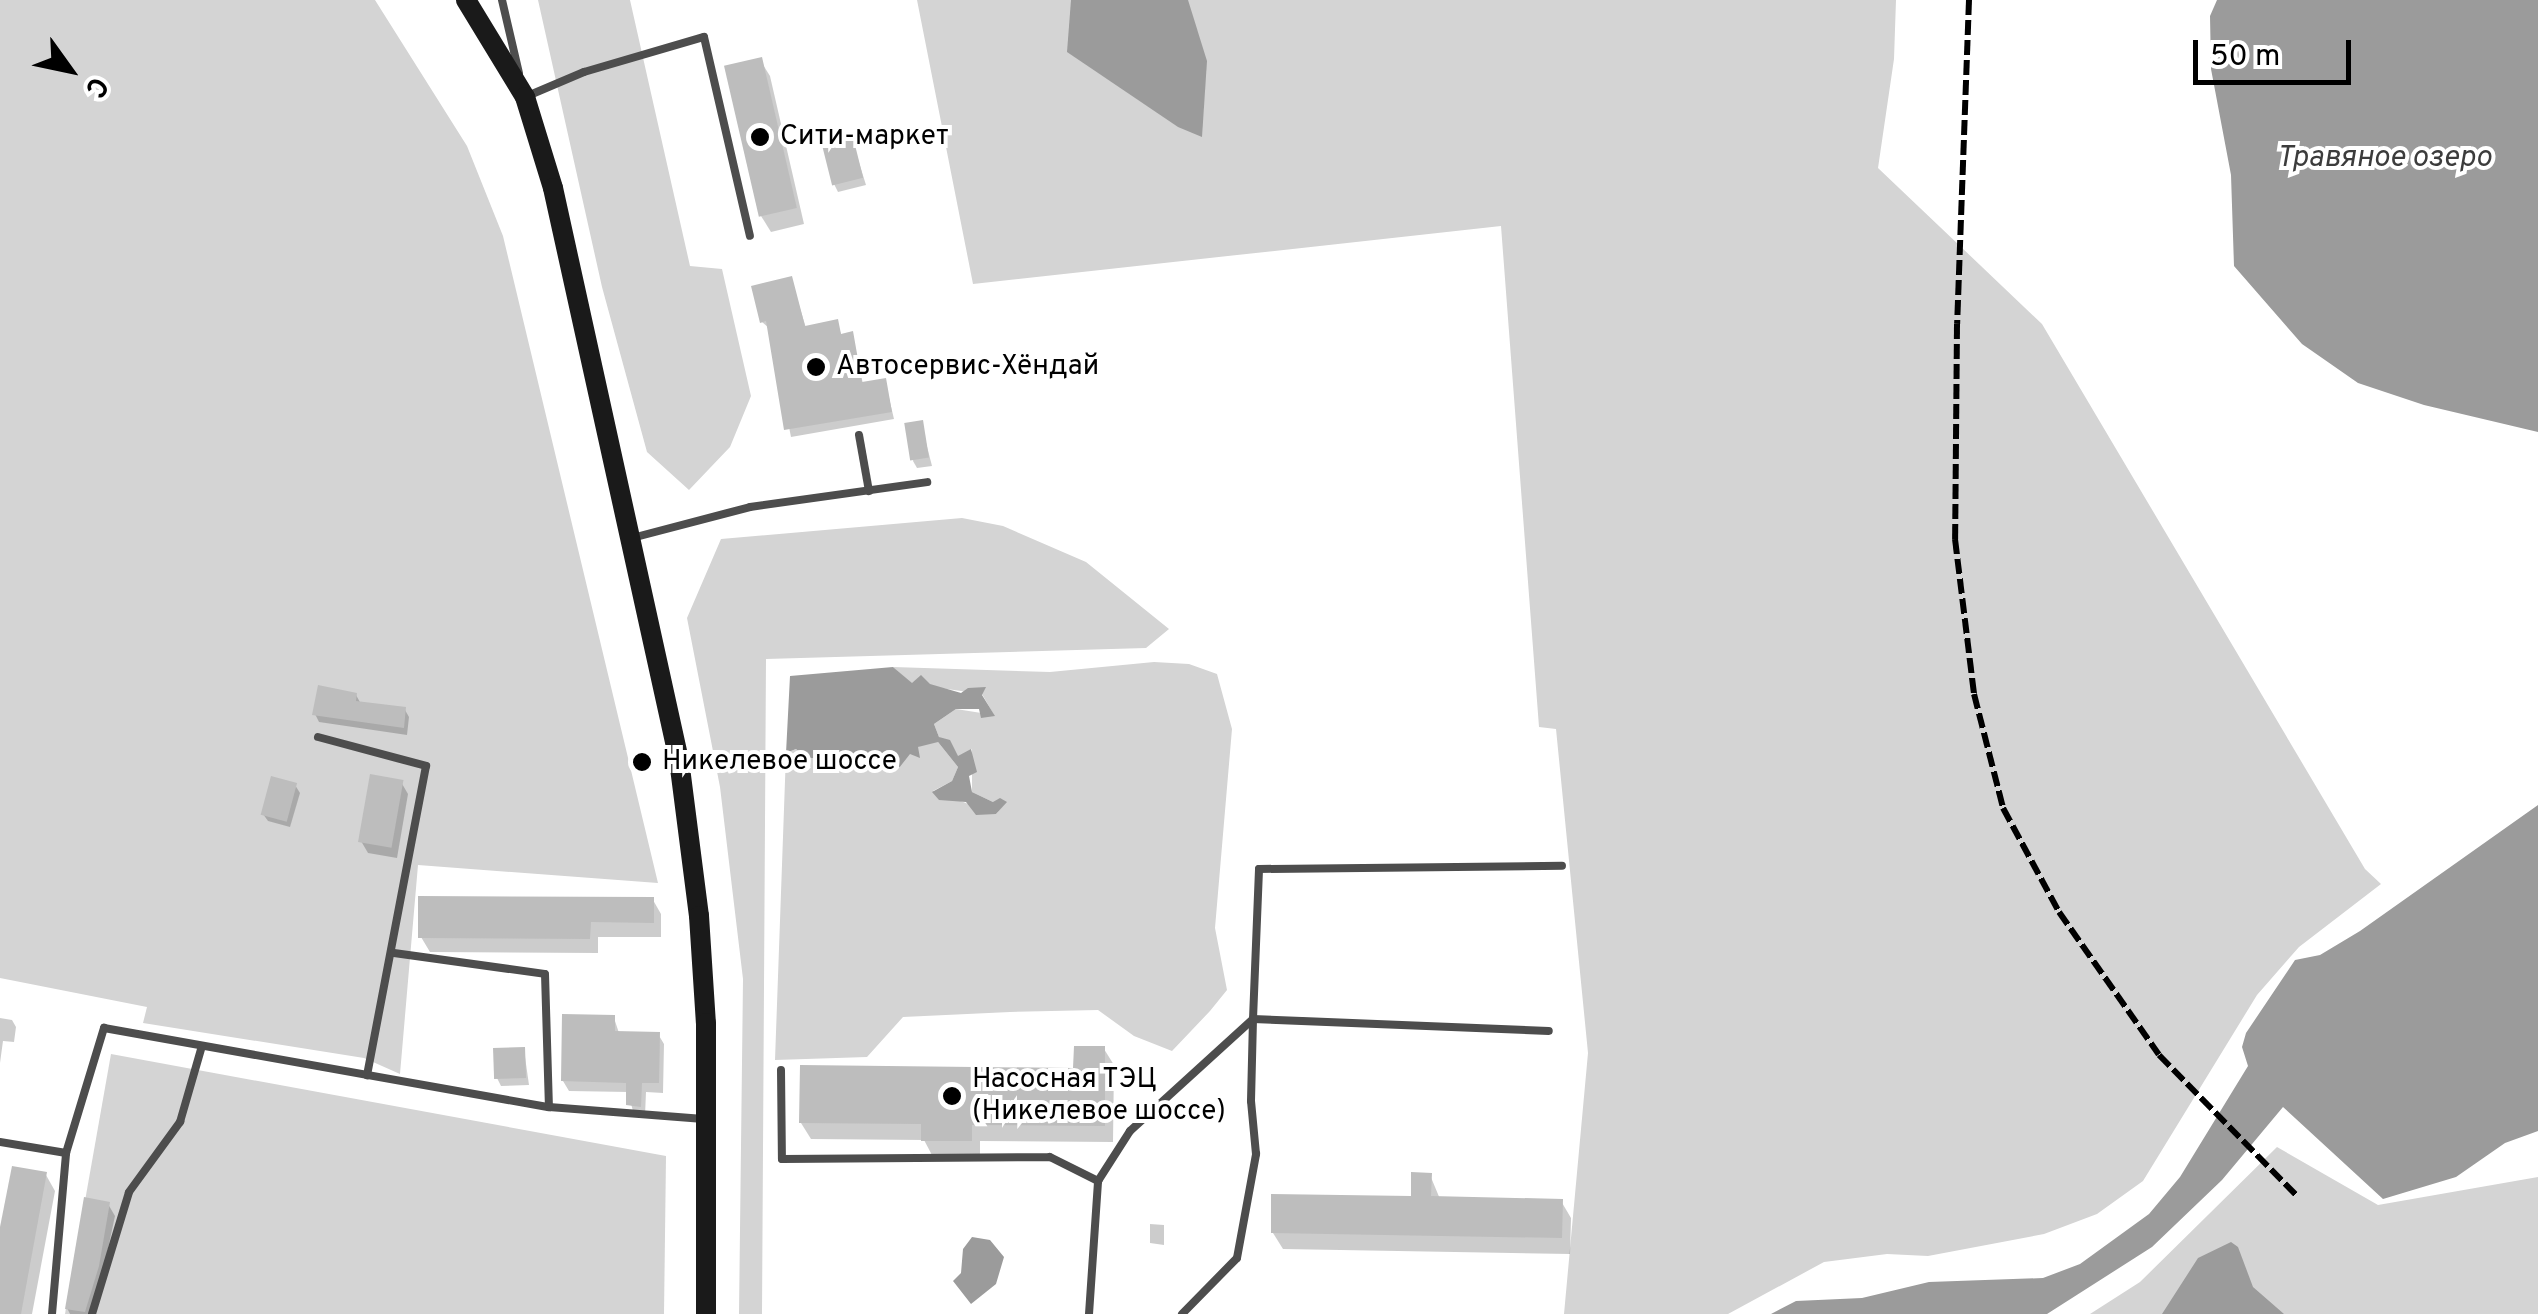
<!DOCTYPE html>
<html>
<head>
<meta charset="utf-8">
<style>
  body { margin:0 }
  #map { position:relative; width:2538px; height:1314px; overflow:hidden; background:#fff; font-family:Overpass,sans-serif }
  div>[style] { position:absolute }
  .green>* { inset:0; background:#d4d4d4 }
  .water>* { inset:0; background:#9b9b9b }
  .shadow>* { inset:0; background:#0003 }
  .building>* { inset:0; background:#bdbdbd; transform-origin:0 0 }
  .lane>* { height:8px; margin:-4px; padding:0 4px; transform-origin:4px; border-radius:4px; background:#4d4d4d }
  .secondary>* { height:20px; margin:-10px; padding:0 10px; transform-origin:10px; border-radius:10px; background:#1a1a1a }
  .rail>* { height:6px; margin-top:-3px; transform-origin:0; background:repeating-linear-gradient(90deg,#000 0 15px,transparent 0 20px) }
  .dots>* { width:28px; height:28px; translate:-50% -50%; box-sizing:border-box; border:5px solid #fff; border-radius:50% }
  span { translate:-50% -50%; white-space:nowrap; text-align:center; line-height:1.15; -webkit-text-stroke:8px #fff; paint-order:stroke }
  .poi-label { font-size:28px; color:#000 }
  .left { translate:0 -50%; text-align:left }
  .water-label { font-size:30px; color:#3c3c3c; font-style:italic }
  .north { position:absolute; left:20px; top:20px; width:100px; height:100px; -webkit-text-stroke:8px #fff; paint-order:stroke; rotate:123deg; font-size:28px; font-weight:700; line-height:40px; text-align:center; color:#000 }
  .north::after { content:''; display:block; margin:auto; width:35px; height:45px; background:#000; clip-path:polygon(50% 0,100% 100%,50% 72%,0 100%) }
  .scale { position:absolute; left:2193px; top:40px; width:158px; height:45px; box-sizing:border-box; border:5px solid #000; border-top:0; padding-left:12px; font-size:30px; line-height:35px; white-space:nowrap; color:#000; -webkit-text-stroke:8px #fff; paint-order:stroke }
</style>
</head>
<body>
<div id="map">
  <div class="green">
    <i style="clip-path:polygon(0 0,375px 0,467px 146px,503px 236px,658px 883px,418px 865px,400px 1074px,364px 1058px,143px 1023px,147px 1007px,0 978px)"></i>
    <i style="clip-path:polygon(538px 0,630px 0,690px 266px,722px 269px,751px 396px,730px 447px,689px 490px,647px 452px,602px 287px)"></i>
    <i style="clip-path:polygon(917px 0,1896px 0,1894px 59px,1878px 168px,2042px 324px,2365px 869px,2381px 884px,2299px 947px,2257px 995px,2143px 1181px,2097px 1214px,2044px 1234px,1928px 1256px,1887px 1254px,1824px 1262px,1728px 1314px,1564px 1314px,1588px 1053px,1556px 729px,1539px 727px,1501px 226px,973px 284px)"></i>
    <i style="clip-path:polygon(962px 518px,1003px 526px,1086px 562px,1169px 629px,1146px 648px,766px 659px,762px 1314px,739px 1314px,743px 979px,720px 787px,687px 618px,721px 539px)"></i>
    <i style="clip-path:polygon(1154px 662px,1189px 664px,1217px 674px,1232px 729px,1215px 928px,1227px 990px,1210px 1011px,1172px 1051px,1134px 1036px,1098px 1010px,1010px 1012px,903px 1017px,867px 1057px,775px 1060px,786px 753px,796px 749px,805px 758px,846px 758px,868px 767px,893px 763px,926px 742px,938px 742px,958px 767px,952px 781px,933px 791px,996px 814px,1006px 802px,993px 802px,972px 792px,972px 749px,958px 757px,939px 737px,934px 724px,956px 709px,994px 715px,982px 694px,912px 684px,893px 667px,1050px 672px)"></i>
    <i style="clip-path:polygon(111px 1054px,666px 1156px,664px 1314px,65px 1314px)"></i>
    <i style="clip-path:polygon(2277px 1147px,2378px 1205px,2538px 1177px,2538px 1314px,2090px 1314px,2140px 1282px)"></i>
  </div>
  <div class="water">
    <i style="clip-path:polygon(1071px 0,1188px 0,1207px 61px,1202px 137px,1178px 127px,1067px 52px)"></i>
    <i style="clip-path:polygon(2217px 0,2538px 0,2538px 432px,2424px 405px,2358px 383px,2302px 344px,2234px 266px,2231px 175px,2211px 69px,2210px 16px)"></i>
    <i style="clip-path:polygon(893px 667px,912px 683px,921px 675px,930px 684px,961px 693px,968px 688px,986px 687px,982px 695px,995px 716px,981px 718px,979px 709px,956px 709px,934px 724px,939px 737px,950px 740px,958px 756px,971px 749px,977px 772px,969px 776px,972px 792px,993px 802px,1000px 798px,1007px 802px,996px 814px,976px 815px,966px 802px,939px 800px,932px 792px,952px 781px,958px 767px,938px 742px,918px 747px,920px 758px,910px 754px,899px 768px,893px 763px,884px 769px,846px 758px,805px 758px,796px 749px,786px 753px,790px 676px)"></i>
    <i style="clip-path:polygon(2538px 805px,2538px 1131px,2505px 1143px,2456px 1177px,2383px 1199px,2283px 1107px,2222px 1180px,2152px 1247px,2047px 1314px,1771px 1314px,1796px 1301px,1862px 1298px,1929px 1282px,2043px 1278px,2080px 1264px,2149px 1214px,2180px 1177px,2248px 1066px,2242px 1047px,2246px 1033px,2295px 960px,2320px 955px,2360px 931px)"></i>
    <i style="clip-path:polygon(972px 1237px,990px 1240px,1004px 1257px,996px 1284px,971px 1304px,953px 1281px,961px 1273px,963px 1249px)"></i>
    <i style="clip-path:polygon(2231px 1242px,2238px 1247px,2253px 1287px,2284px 1314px,2162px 1314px,2198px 1258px)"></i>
  </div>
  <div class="shadow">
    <i style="clip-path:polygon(760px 60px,770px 76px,804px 224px,771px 232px,761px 216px)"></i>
    <i style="clip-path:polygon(852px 140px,866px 185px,838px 192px,834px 184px)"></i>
    <i style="clip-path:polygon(791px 279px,806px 328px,836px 322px,842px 336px,852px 334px,863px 384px,885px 381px,894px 419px,791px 437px,769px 328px,762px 322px)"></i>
    <i style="clip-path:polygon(921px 423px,932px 466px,917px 468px,913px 461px)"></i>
    <i style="clip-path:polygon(356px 695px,361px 704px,405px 710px,409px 717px,407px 735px,319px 722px,315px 714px)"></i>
    <i style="clip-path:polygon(401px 782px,408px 794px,397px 858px,368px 853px,361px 841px)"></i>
    <i style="clip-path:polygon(295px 785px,300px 793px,290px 827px,268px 821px,263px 814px)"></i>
    <i style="clip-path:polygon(653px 900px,661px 914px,661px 937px,598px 937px,598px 953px,430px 952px,421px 937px)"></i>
    <i style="clip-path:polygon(0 1018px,12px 1020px,16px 1027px,14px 1042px,3px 1041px,0 1063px)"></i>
    <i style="clip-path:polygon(614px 1018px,619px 1033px,658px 1034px,664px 1044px,663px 1093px,646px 1092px,645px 1116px,634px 1115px,628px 1092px,569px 1091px,563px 1081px)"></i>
    <i style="clip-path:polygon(1104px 1049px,1114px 1065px,1113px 1142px,980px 1141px,980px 1157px,933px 1157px,924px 1140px,811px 1139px,801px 1123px,1076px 1070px)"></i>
    <i style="clip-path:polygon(524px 1050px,529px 1085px,501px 1086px,497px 1078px)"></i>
    <i style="clip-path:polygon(46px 1175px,55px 1191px,32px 1314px,0 1314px,0 1241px)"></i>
    <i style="clip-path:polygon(1430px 1175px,1440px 1199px,1561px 1201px,1571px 1218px,1570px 1254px,1283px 1249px,1273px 1233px,1413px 1199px)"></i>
    <i style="clip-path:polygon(108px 1204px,115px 1216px,94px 1314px,70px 1314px,67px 1308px)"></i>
    <i style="clip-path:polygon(1150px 1224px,1164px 1225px,1164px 1245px,1150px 1243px)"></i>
  </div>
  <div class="building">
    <i style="left:762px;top:57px;width:155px;height:39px;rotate:77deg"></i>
    <i style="left:853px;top:137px;width:42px;height:32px;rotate:76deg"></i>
    <i style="clip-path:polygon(792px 276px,805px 326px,838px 319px,841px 334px,853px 331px,862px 382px,886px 378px,892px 412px,784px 430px,766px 321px,760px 323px,751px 286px)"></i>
    <i style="left:923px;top:420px;width:38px;height:19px;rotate:81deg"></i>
    <i style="clip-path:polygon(318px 685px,357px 693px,356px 701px,406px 707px,404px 728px,312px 715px)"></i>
    <i style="left:370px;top:774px;width:34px;height:69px;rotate:10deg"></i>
    <i style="left:271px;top:776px;width:27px;height:40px;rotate:15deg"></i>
    <i style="clip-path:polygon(418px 896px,654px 897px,654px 923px,591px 922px,590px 939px,418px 938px)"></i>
    <i style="clip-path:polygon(562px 1014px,615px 1015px,615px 1031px,660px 1032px,659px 1083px,642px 1083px,641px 1107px,626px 1105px,626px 1083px,561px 1081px)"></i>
    <i style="clip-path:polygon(1074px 1046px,1105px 1046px,1105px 1126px,972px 1125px,972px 1141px,921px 1141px,921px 1124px,799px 1123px,800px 1065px,1073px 1068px)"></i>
    <i style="left:525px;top:1047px;width:31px;height:32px;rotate:88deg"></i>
    <i style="clip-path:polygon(12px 1166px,47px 1172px,21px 1314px,0 1314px,0 1227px)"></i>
    <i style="clip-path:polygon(1411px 1172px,1432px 1173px,1431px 1196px,1563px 1199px,1562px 1238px,1271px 1233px,1271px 1194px,1411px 1196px)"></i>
    <i style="clip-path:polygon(84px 1197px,110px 1202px,99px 1266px,85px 1312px,65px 1309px)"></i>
  </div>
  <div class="lane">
    <i style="left:502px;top:0;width:75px;rotate:76.9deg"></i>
    <i style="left:525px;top:97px;width:64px;rotate:-23deg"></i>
    <i style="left:584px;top:72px;width:125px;rotate:-16.3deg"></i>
    <i style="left:704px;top:37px;width:204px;rotate:77deg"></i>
    <i style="left:859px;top:435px;width:57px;rotate:79.9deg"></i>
    <i style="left:632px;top:538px;width:122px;rotate:-14.7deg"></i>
    <i style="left:750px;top:507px;width:179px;rotate:-8deg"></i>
    <i style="left:318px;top:737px;width:112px;rotate:15deg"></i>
    <i style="left:426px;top:766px;width:315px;rotate:100.8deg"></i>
    <i style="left:394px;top:953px;width:152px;rotate:7.9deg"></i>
    <i style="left:545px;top:974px;width:133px;rotate:88.3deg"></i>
    <i style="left:781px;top:1070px;width:89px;rotate:89.4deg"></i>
    <i style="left:782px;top:1159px;width:268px;rotate:-0.4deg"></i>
    <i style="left:1050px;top:1157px;width:54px;rotate:26.6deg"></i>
    <i style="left:0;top:1142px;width:67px;rotate:9.5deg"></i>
    <i style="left:66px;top:1153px;width:131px;rotate:-73.1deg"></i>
    <i style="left:104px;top:1028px;width:452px;rotate:10.1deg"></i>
    <i style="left:549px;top:1107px;width:155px;rotate:4.4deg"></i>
    <i style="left:52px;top:1314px;width:162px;rotate:-85deg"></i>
    <i style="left:92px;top:1314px;width:127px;rotate:-73.1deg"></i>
    <i style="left:129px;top:1192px;width:87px;rotate:-53.9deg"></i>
    <i style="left:180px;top:1122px;width:79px;rotate:-73.9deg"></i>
    <i style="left:1089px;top:1314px;width:133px;rotate:-86.1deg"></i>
    <i style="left:1098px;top:1181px;width:59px;rotate:-57.4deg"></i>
    <i style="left:1130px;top:1131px;width:166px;rotate:-42.3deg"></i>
    <i style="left:1253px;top:1019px;width:150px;rotate:-87.7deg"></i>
    <i style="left:1259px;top:869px;width:303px;rotate:-0.6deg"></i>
    <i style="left:1182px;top:1314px;width:78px;rotate:-45.5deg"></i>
    <i style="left:1237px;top:1258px;width:106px;rotate:-79.6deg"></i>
    <i style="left:1256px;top:1154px;width:53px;rotate:-95.4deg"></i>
    <i style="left:1251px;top:1101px;width:82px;rotate:-88.6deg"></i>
    <i style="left:1253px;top:1019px;width:296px;rotate:2.3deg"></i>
  </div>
  <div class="secondary">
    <i style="left:466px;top:0;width:114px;rotate:58.7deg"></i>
    <i style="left:525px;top:97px;width:95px;rotate:72.9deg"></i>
    <i style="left:553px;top:188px;width:586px;rotate:77.58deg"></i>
    <i style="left:679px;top:760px;width:157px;rotate:82.7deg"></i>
    <i style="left:699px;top:916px;width:107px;rotate:86.3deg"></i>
    <i style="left:706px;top:1023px;width:291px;rotate:90deg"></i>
  </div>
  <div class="rail">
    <i style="left:1969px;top:0;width:324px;rotate:92.1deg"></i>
    <i style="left:1957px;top:324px;width:215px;rotate:90.5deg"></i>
    <i style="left:1955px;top:539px;width:156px;rotate:83deg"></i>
    <i style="left:1974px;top:694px;width:118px;rotate:75.7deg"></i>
    <i style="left:2003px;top:808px;width:118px;rotate:61.7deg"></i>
    <i style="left:2059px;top:912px;width:174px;rotate:55deg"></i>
    <i style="left:2159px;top:1055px;width:199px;rotate:45.6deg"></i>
  </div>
  <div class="dots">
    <i style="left:760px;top:137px;background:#000"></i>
    <i style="left:816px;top:367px;background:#000"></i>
    <i style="left:642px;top:762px;background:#000"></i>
    <i style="left:952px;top:1096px;background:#000"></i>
  </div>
  <div class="poi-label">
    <span class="left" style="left:780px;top:137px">Сити-маркет</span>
    <span class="left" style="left:836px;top:367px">Автосервис-Хёндай</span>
    <span class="left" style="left:662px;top:762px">Никелевое шоссе</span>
    <span class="left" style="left:972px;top:1096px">Насосная ТЭЦ<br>(Никелевое шоссе)</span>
  </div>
  <div class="water-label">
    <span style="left:2384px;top:159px">Травяное озеро</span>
  </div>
  <div class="north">С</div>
  <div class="scale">50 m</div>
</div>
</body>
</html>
